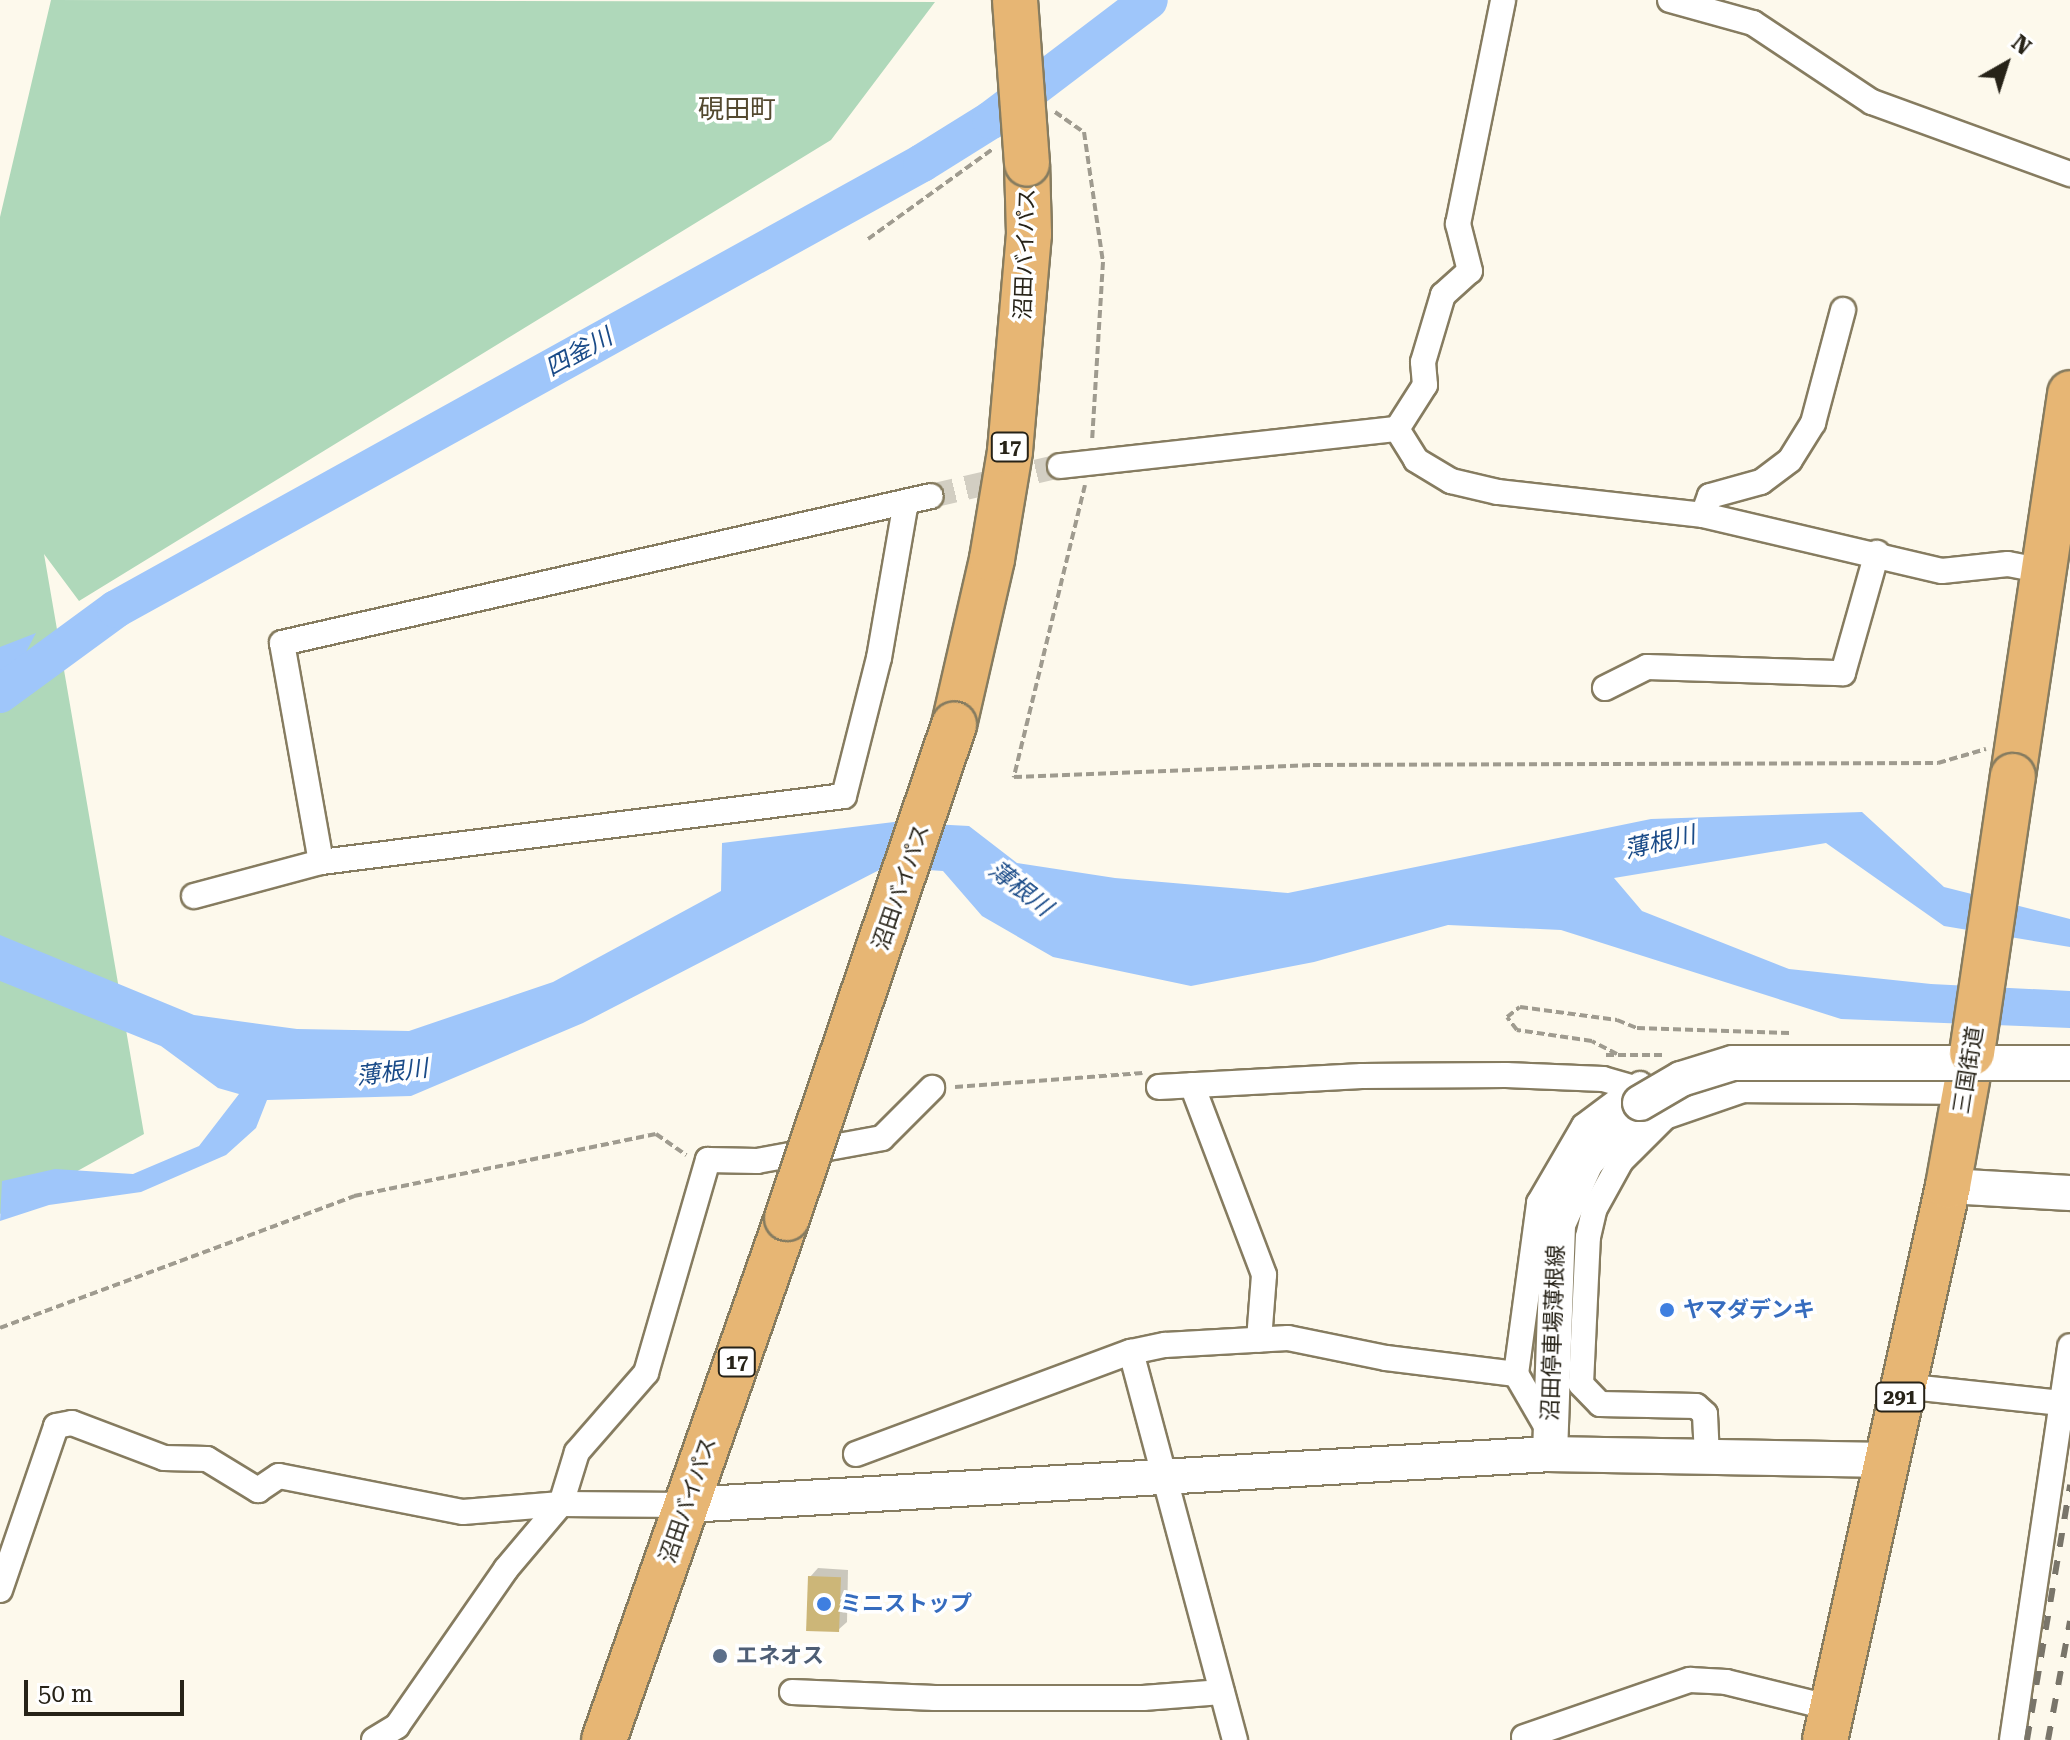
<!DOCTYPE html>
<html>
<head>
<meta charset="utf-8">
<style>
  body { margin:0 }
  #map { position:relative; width:2070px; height:1740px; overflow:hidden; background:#fdf9ec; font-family:"Roboto Serif","Noto Sans JP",serif }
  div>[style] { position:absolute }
  .green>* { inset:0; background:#afd8ba }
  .water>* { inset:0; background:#9fc6fa }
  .shadow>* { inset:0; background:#0003 }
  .river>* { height:38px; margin:-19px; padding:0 19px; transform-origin:19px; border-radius:19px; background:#9fc6fa }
  .building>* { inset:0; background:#ccb678; transform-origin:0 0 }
  .street-tunnel>* { height:24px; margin-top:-12px; transform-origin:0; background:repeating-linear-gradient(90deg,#d2cec2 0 24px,transparent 0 36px) }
  .path>* { height:4px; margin-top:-2px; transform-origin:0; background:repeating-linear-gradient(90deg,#9f9b8f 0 8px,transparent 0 12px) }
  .roads { filter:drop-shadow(2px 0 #867c60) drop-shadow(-2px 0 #867c60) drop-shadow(0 2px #867c60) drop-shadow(0 -2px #867c60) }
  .street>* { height:24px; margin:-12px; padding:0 12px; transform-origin:12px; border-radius:12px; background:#fff }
  .secondary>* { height:34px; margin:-17px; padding:0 17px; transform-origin:17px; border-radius:17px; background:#fff }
  .highway>* { height:44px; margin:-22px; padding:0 22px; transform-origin:22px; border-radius:22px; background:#e7b674 }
  .rail>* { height:6px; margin-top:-3px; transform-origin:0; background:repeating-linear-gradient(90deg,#79756a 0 14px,transparent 0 28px) }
  .bridges { filter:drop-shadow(2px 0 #867c60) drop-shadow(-2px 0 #867c60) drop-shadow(0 2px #867c60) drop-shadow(0 -2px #867c60) }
  .secondary-bridge>* { height:34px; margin:-17px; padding:0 17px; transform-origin:17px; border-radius:17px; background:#fff }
  .highway-bridge>* { height:44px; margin:-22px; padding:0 22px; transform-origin:22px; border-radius:22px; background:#e7b674 }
  .dots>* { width:22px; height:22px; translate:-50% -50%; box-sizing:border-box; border:4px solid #fff; border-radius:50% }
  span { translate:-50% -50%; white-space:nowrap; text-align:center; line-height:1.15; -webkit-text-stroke:7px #fff; paint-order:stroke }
  .shield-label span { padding:2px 6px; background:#fff; border:2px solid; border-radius:6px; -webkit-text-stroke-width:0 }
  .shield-label { font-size:20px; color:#272318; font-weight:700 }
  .street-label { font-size:22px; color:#272318 }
  .shop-label { font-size:22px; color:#366cbe; font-weight:700 }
  .left { translate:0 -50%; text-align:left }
  .service-label { font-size:22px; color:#4e5e75; font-weight:700 }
  .water-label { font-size:24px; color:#1a4b88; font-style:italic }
  .quarter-label { font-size:26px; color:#53492f }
  .north { position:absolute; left:1966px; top:24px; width:80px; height:80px; -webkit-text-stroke:6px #fff; paint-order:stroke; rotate:39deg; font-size:22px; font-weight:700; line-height:32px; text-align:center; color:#272318 }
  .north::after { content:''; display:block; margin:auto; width:28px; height:36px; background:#272318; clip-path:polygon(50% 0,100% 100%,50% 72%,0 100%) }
  .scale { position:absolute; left:24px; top:1680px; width:160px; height:36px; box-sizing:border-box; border:4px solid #272318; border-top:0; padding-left:10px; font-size:24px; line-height:28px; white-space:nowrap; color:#272318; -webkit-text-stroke:6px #fff; paint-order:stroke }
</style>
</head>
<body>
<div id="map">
  <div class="green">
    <i style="clip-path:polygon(51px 0,935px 2px,831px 140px,79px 601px,44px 554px,144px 1134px,0 1214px,0 217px)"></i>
  </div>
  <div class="water">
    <i style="clip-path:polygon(36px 633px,25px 654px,0 675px,0 647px)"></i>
    <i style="clip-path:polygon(1862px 812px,1944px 887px,2070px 919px,2070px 947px,1944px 926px,1826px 843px,1614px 878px,1642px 911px,1789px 969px,1931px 984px,2070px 991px,2070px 1028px,1841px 1019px,1561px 930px,1448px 925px,1314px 962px,1191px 986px,1053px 957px,982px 916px,943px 871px,885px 867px,583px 1023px,411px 1096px,267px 1100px,256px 1128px,226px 1155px,141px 1192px,49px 1205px,0 1221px,2px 1181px,55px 1169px,133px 1174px,199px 1146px,239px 1094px,218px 1088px,161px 1046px,0 981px,0 935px,194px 1015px,297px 1029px,409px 1031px,553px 982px,721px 891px,722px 843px,894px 822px,969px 826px,1017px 863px,1115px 878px,1288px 893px,1651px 819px)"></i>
  </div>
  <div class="shadow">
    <i style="clip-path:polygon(818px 1568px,848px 1570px,847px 1622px,838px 1630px,810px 1577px)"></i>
  </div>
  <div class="river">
    <i style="left:0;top:694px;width:144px;rotate:-36.2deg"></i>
    <i style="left:116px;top:609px;width:921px;rotate:-28.96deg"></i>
    <i style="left:922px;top:163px;width:81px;rotate:-31.9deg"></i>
    <i style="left:991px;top:120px;width:198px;rotate:-37.2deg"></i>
  </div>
  <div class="building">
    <i style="left:808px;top:1576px;width:33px;height:55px;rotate:2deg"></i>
  </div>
  <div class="street-tunnel">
    <i style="left:931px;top:496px;width:132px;rotate:-13.1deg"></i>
  </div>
  <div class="path">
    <i style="left:1055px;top:112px;width:35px;rotate:35deg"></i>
    <i style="left:1084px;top:132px;width:131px;rotate:81.7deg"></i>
    <i style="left:1103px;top:262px;width:179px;rotate:93.5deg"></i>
    <i style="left:868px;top:239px;width:154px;rotate:-35.8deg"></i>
    <i style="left:1085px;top:485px;width:301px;rotate:103.7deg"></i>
    <i style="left:1014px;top:777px;width:299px;rotate:-2.3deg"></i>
    <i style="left:1313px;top:765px;width:625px;rotate:-0.18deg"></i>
    <i style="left:1938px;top:763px;width:50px;rotate:-16.3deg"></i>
    <i style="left:1617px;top:1054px;width:28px;rotate:-153deg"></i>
    <i style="left:1592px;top:1041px;width:76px;rotate:-171.7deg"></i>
    <i style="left:1517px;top:1030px;width:16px;rotate:-128deg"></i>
    <i style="left:1507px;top:1017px;width:16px;rotate:-38deg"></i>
    <i style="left:1520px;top:1007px;width:98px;rotate:7.6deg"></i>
    <i style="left:1617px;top:1020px;width:22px;rotate:22deg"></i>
    <i style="left:1637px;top:1028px;width:153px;rotate:1.9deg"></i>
    <i style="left:1606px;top:1055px;width:59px"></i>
    <i style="left:955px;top:1087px;width:188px;rotate:-4.3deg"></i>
    <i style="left:0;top:1328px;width:378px;rotate:-20.4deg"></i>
    <i style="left:354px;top:1196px;width:308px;rotate:-11.6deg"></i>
    <i style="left:656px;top:1134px;width:37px;rotate:35deg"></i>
  </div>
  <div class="roads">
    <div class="street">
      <i style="left:1670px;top:0;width:86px;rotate:15.5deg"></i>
      <i style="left:1753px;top:23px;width:143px;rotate:33.6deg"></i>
      <i style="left:1872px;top:102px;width:211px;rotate:20deg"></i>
      <i style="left:1397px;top:429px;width:36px;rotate:58deg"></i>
      <i style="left:1416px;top:460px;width:41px;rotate:31deg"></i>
      <i style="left:1451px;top:481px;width:48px;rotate:13.2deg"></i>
      <i style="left:1498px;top:492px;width:206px;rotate:6.4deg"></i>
      <i style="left:1703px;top:515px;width:245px;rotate:13.2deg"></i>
      <i style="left:1942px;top:571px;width:66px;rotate:-6.1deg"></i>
      <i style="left:2008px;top:564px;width:37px;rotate:11deg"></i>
      <i style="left:1397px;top:429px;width:52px;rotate:-57.5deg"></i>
      <i style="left:1425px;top:385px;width:23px;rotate:-95deg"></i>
      <i style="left:1423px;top:362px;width:70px;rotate:-73.4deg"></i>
      <i style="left:1443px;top:295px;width:36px;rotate:-42deg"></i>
      <i style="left:1470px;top:271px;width:49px;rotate:-104.3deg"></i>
      <i style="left:1458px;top:224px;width:228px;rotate:-78.6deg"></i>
      <i style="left:1060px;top:466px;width:339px;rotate:-6.3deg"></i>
      <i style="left:1703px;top:515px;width:20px;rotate:-70deg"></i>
      <i style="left:1710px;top:496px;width:53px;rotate:-15.4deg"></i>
      <i style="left:1761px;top:482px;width:36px;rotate:-37deg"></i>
      <i style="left:1790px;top:460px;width:44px;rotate:-58.1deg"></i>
      <i style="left:1813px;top:423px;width:117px;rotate:-75.1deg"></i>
      <i style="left:1605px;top:688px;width:47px;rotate:-26.6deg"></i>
      <i style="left:1647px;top:667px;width:196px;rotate:1.8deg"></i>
      <i style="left:1843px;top:673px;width:125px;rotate:-74.2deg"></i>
      <i style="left:321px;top:862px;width:222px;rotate:-100.1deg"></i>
      <i style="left:282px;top:643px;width:665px;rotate:-12.76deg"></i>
      <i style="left:194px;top:896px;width:131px;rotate:-15deg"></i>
      <i style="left:321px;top:862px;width:527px;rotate:-7.19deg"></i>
      <i style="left:844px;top:796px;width:142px;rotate:-75.8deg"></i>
      <i style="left:879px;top:658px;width:158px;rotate:-80.2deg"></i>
      <i style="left:1192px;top:1085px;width:203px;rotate:69.2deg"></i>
      <i style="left:1264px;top:1275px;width:65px;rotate:94.4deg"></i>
      <i style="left:1159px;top:1087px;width:203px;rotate:-3.1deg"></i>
      <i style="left:1362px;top:1076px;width:144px;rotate:-0.4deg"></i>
      <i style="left:1506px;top:1075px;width:97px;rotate:2.4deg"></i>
      <i style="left:1603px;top:1079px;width:29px;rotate:16deg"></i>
      <i style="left:1131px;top:1352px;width:402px;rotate:75deg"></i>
      <i style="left:1516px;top:1374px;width:173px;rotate:-82.3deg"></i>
      <i style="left:1539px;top:1203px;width:89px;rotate:-59.7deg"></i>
      <i style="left:1584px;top:1126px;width:70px;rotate:-36.9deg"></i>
      <i style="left:1902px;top:1386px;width:160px;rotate:6.1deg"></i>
      <i style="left:856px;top:1454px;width:293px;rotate:-20.4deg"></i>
      <i style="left:1131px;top:1352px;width:35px;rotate:-12deg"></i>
      <i style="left:1165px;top:1345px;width:123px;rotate:-3.3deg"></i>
      <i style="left:1288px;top:1338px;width:100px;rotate:11.5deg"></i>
      <i style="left:1386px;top:1358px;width:131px;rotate:7deg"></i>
      <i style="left:1516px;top:1374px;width:66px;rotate:59.9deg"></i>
      <i style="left:1707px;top:1457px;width:43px;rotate:-92.7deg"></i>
      <i style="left:1705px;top:1414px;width:12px;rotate:-138deg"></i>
      <i style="left:1696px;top:1406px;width:96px;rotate:-178.8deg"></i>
      <i style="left:1600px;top:1404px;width:28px;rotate:-134deg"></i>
      <i style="left:1581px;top:1384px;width:147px;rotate:-87.3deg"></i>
      <i style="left:1588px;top:1237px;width:28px;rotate:-77deg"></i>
      <i style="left:1594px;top:1210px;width:56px;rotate:-61.1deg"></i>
      <i style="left:1621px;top:1161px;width:62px;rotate:-45deg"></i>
      <i style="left:1665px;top:1117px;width:83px;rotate:-19.1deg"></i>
      <i style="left:1743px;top:1090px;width:222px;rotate:0.5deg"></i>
      <i style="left:0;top:1590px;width:173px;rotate:-71.1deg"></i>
      <i style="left:56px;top:1426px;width:16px;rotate:-11deg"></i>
      <i style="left:72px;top:1423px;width:98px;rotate:20.8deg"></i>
      <i style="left:164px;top:1458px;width:43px;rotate:1.3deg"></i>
      <i style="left:207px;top:1459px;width:60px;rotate:31.3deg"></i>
      <i style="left:258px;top:1490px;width:25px;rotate:-34deg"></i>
      <i style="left:279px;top:1476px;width:187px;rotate:11.1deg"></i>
      <i style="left:463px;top:1512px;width:98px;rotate:-4.7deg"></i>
      <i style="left:561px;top:1504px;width:126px;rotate:0.5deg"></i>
      <i style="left:792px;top:1692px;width:143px;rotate:2.4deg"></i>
      <i style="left:935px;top:1698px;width:208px"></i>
      <i style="left:1143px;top:1698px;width:79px;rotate:-4.3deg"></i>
      <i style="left:1524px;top:1737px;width:176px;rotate:-19deg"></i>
      <i style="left:1690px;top:1680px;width:36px;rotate:3deg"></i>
      <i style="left:1726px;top:1682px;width:109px;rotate:13.8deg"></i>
      <i style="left:374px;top:1740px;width:27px;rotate:-31deg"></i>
      <i style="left:397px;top:1726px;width:191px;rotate:-55.2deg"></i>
      <i style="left:506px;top:1569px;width:85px;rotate:-49.8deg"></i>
      <i style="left:561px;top:1504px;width:54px;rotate:-72.9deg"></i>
      <i style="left:577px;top:1452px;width:105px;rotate:-48.9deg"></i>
      <i style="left:646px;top:1373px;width:222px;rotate:-73.8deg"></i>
      <i style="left:708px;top:1160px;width:49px;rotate:1.2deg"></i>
      <i style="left:757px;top:1161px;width:127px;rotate:-10.4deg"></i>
      <i style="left:882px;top:1138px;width:71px;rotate:-45deg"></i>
      <i style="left:2012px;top:1740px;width:398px;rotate:-81.6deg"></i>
    </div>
    <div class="secondary">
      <i style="left:1948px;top:1186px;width:122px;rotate:3.3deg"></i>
      <i style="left:1550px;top:1454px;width:230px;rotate:-88deg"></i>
      <i style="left:1558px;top:1224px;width:68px;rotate:-65.7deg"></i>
      <i style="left:1586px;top:1162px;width:80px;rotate:-47.5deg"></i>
      <i style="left:687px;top:1505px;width:865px;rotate:-3.38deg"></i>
      <i style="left:1550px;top:1454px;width:335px;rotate:1deg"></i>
    </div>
    <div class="highway">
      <i style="left:954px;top:725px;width:170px;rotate:-77.1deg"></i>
      <i style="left:992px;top:559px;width:109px;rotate:-80.5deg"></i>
      <i style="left:1010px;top:451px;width:218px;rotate:-85deg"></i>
      <i style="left:1029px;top:234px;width:70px;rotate:-91.6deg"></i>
      <i style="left:2013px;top:776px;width:387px;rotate:-81.5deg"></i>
      <i style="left:604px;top:1740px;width:553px;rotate:-70.68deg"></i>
      <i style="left:1825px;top:1740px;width:567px;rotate:-77.48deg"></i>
      <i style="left:1948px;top:1186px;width:135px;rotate:-79.8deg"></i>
    </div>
  </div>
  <div class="rail">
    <i style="left:2027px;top:1740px;width:259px;rotate:-80.4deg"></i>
    <i style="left:2048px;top:1740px;width:121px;rotate:-79.5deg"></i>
  </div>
  <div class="bridges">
    <div class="secondary-bridge">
      <i style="left:1640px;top:1103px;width:48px;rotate:-30.3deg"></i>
      <i style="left:1681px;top:1079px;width:54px;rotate:-17.1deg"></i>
      <i style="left:1733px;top:1063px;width:337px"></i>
    </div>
    <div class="highway-bridge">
      <i style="left:1015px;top:0;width:164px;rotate:85.8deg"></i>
      <i style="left:1972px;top:1053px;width:280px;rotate:-81.6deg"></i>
      <i style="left:787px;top:1218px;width:521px;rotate:-71.29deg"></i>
    </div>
  </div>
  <div class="dots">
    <i style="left:1667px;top:1310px;background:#3f7fe0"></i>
    <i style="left:824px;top:1604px;background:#3f7fe0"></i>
    <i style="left:720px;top:1656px;background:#5c6f8a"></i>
  </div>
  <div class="shield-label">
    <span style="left:1010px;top:447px">17</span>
    <span style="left:737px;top:1362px">17</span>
    <span style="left:1900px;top:1397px">291</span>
  </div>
  <div class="street-label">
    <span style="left:1025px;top:254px;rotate:-88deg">沼田バイパス</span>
    <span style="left:901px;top:887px;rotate:-71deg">沼田バイパス</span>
    <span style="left:1968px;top:1070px;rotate:-81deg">三国街道</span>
    <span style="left:1553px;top:1333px;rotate:-88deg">沼田停車場薄根線</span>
    <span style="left:688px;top:1500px;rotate:-71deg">沼田バイパス</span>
  </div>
  <div class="shop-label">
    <span class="left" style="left:1683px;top:1310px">ヤマダデンキ</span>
    <span class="left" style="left:840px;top:1604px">ミニストップ</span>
  </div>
  <div class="service-label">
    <span class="left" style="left:736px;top:1656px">エネオス</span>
  </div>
  <div class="water-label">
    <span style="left:579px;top:353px;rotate:-29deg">四釜川</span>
    <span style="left:1660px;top:843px;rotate:-13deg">薄根川</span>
    <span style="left:1020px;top:889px;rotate:38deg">薄根川</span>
    <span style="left:392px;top:1073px;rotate:-7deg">薄根川</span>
  </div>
  <div class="quarter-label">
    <span style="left:737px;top:110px">硯田町</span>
  </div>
  <div class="north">N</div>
  <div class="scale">50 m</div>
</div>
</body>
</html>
